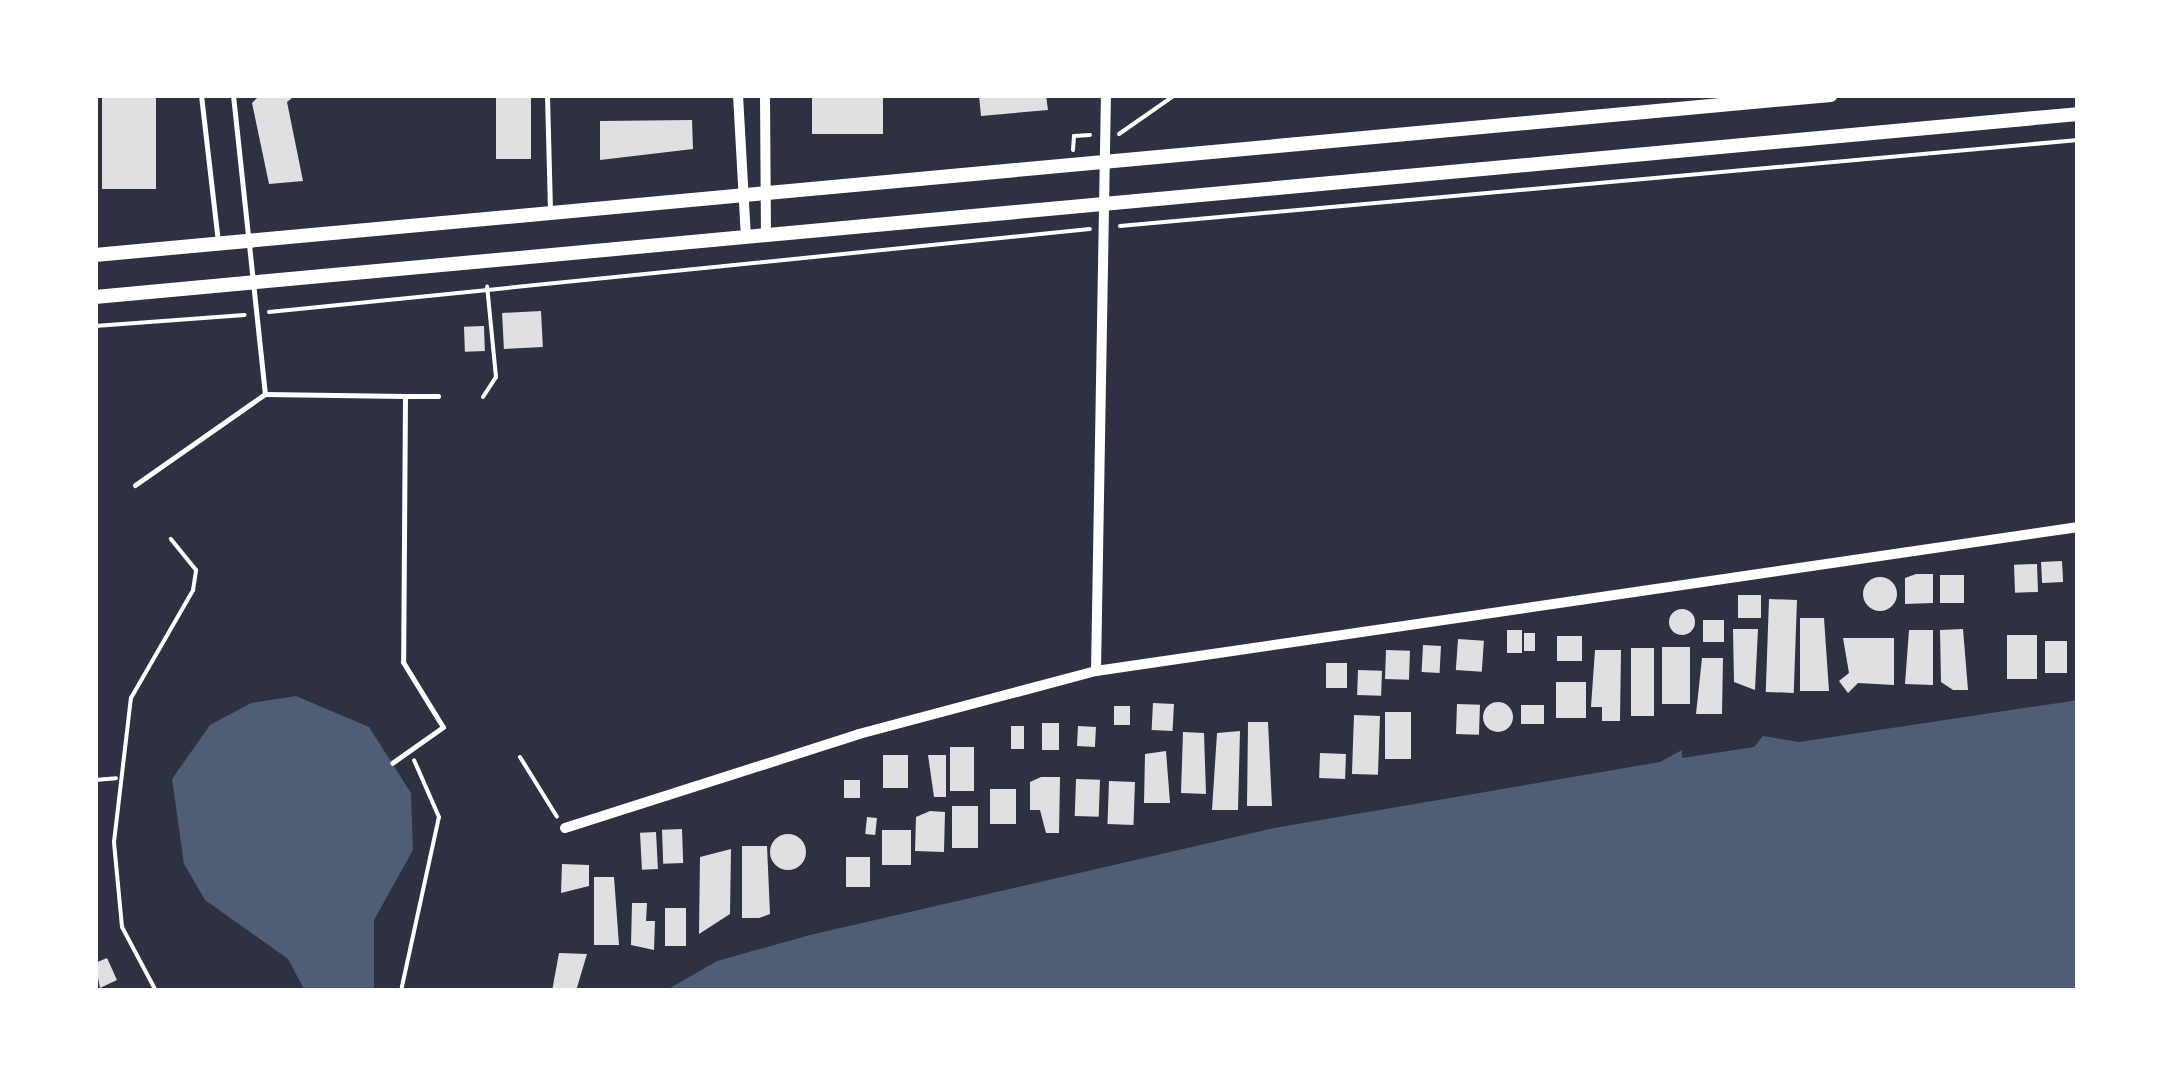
<!DOCTYPE html>
<html>
<head>
<meta charset="utf-8">
<style>
  body { margin:0 }
  #map { position:relative; width:2173px; height:1086px; overflow:hidden; background:#2d3142; font-family:"Open Sans",sans-serif }
  div>[style] { position:absolute }
  .water>* { inset:0; background:#4f5d75 }
  .building>* { inset:0; background:#e0e0e3; transform-origin:0 0 }
  .round { border-radius:50% }
  .path>* { height:4px; margin:-2px; padding:0 2px; transform-origin:2px; border-radius:2px; background:#fff }
  .service>* { height:5px; margin:-2.5px; padding:0 2.5px; transform-origin:2.5px; border-radius:2.5px; background:#fff }
  .minor>* { height:10px; margin:-5px; padding:0 5px; transform-origin:5px; border-radius:5px; background:#fff }
  .secondary>* { height:14px; margin:-7px; padding:0 7px; transform-origin:7px; border-radius:7px; background:#fff }
  span { translate:-50% -50%; white-space:nowrap; text-align:center; line-height:1.15; -webkit-text-stroke:8px #fff; paint-order:stroke }
  .frame { position:absolute; inset:0; border:98px solid #fff; pointer-events:none }
</style>
</head>
<body>
<div id="map">
  <div class="water">
    <i style="clip-path:polygon(296px 696px,369px 727px,411px 793px,413px 850px,374px 920px,374px 991px,305px 991px,288px 959px,205px 900px,184px 864px,172px 779px,210px 725px,251px 703px)"></i>
    <i style="clip-path:polygon(2078px 700px,2078px 991px,665px 991px,717px 961px,810px 935px,1274px 828px,1660px 762px,1682px 750px,1682px 758px,1754px 747px,1763px 736px,1799px 742px)"></i>
  </div>
  <div class="building">
    <i style="left:102px;top:95px;width:54px;height:94px"></i>
    <i style="clip-path:polygon(260px 95px,296px 95px,287px 102px,303px 181px,269px 184px,252px 103px)"></i>
    <i style="left:496px;top:95px;width:35px;height:64px"></i>
    <i style="left:812px;top:95px;width:71px;height:39px"></i>
    <i style="clip-path:polygon(979px 95px,1046px 95px,1048px 110px,981px 116px)"></i>
    <i style="clip-path:polygon(692px 120px,693px 149px,600px 160px,600px 121px)"></i>
    <i style="left:541px;top:311px;width:36px;height:39px;rotate:87deg"></i>
    <i style="left:484px;top:326px;width:25px;height:20px;rotate:88deg"></i>
    <i style="left:2062px;top:561px;width:21px;height:21px;rotate:87deg"></i>
    <i style="left:2037px;top:564px;width:28px;height:23px;rotate:88deg"></i>
    <i style="clip-path:polygon(1916px 574px,1933px 574px,1933px 603px,1905px 604px,1905px 578px)"></i>
    <i style="left:1940px;top:575px;width:24px;height:28px"></i>
    <i class="round" style="left:1863px;top:577px;width:34px;height:34px"></i>
    <i style="left:1738px;top:595px;width:23px;height:23px"></i>
    <i style="left:1769px;top:599px;width:28px;height:93px;rotate:2deg"></i>
    <i class="round" style="left:1669px;top:609px;width:26px;height:26px"></i>
    <i style="clip-path:polygon(1800px 618px,1824px 618px,1829px 691px,1800px 691px)"></i>
    <i style="left:1703px;top:620px;width:21px;height:22px"></i>
    <i style="clip-path:polygon(1733px 629px,1758px 629px,1755px 690px,1734px 682px)"></i>
    <i style="clip-path:polygon(1963px 629px,1968px 690px,1953px 690px,1941px 682px,1940px 630px)"></i>
    <i style="left:1507px;top:630px;width:15px;height:23px"></i>
    <i style="clip-path:polygon(1909px 630px,1933px 630px,1933px 685px,1905px 684px)"></i>
    <i style="left:1524px;top:633px;width:11px;height:18px"></i>
    <i style="left:2007px;top:635px;width:30px;height:44px"></i>
    <i style="left:1557px;top:636px;width:25px;height:25px"></i>
    <i style="clip-path:polygon(1843px 638px,1894px 638px,1894px 685px,1858px 683px,1848px 693px,1839px 681px,1849px 673px)"></i>
    <i style="left:1458px;top:639px;width:26px;height:31px;rotate:4deg"></i>
    <i style="left:2045px;top:641px;width:22px;height:32px"></i>
    <i style="left:1423px;top:645px;width:18px;height:27px;rotate:3deg"></i>
    <i style="left:1662px;top:647px;width:28px;height:57px"></i>
    <i style="left:1631px;top:648px;width:23px;height:68px"></i>
    <i style="left:1386px;top:650px;width:24px;height:29px;rotate:2deg"></i>
    <i style="clip-path:polygon(1595px 650px,1621px 650px,1620px 721px,1602px 721px,1602px 707px,1591px 707px)"></i>
    <i style="clip-path:polygon(1702px 658px,1723px 658px,1722px 714px,1696px 714px)"></i>
    <i style="left:1326px;top:663px;width:21px;height:25px"></i>
    <i style="left:1358px;top:670px;width:24px;height:25px;rotate:2deg"></i>
    <i style="left:1556px;top:682px;width:30px;height:36px"></i>
    <i class="round" style="left:1483px;top:702px;width:30px;height:30px"></i>
    <i style="left:1153px;top:703px;width:21px;height:27px;rotate:3deg"></i>
    <i style="left:1457px;top:704px;width:23px;height:30px;rotate:2deg"></i>
    <i style="left:1521px;top:705px;width:23px;height:19px"></i>
    <i style="left:1114px;top:706px;width:16px;height:19px"></i>
    <i style="left:1385px;top:712px;width:26px;height:47px"></i>
    <i style="left:1354px;top:715px;width:26px;height:59px;rotate:2deg"></i>
    <i style="clip-path:polygon(1248px 722px,1268px 722px,1272px 806px,1247px 806px)"></i>
    <i style="left:1042px;top:723px;width:17px;height:27px"></i>
    <i style="left:1011px;top:726px;width:13px;height:23px"></i>
    <i style="left:1078px;top:726px;width:18px;height:20px;rotate:3deg"></i>
    <i style="clip-path:polygon(1240px 731px,1238px 810px,1212px 810px,1217px 733px)"></i>
    <i style="clip-path:polygon(1183px 732px,1204px 733px,1206px 794px,1181px 793px)"></i>
    <i style="left:950px;top:747px;width:24px;height:44px"></i>
    <i style="clip-path:polygon(1166px 751px,1170px 803px,1144px 803px,1145px 754px)"></i>
    <i style="left:1320px;top:753px;width:26px;height:25px;rotate:2deg"></i>
    <i style="left:883px;top:755px;width:25px;height:33px"></i>
    <i style="clip-path:polygon(928px 755px,946px 755px,946px 797px,934px 797px)"></i>
    <i style="clip-path:polygon(1041px 777px,1060px 777px,1059px 833px,1046px 833px,1040px 810px,1030px 810px,1030px 782px)"></i>
    <i style="left:1076px;top:779px;width:24px;height:37px;rotate:2deg"></i>
    <i style="left:844px;top:780px;width:16px;height:18px"></i>
    <i style="left:1109px;top:781px;width:26px;height:43px;rotate:2deg"></i>
    <i style="left:990px;top:789px;width:26px;height:35px"></i>
    <i style="left:952px;top:806px;width:26px;height:42px"></i>
    <i style="clip-path:polygon(930px 811px,945px 812px,944px 852px,915px 851px,916px 817px)"></i>
    <i style="left:867px;top:817px;width:10px;height:17px;rotate:6deg"></i>
    <i style="left:682px;top:829px;width:34px;height:20px;rotate:88deg"></i>
    <i style="left:882px;top:830px;width:29px;height:35px"></i>
    <i style="left:656px;top:832px;width:37px;height:16px;rotate:87deg"></i>
    <i class="round" style="left:770px;top:834px;width:36px;height:36px"></i>
    <i style="clip-path:polygon(742px 846px,767px 846px,770px 914px,759px 918px,742px 918px)"></i>
    <i style="clip-path:polygon(731px 849px,730px 914px,699px 934px,700px 857px)"></i>
    <i style="left:846px;top:857px;width:24px;height:30px"></i>
    <i style="clip-path:polygon(562px 864px,589px 865px,589px 886px,561px 893px)"></i>
    <i style="clip-path:polygon(594px 877px,614px 877px,619px 945px,594px 945px)"></i>
    <i style="clip-path:polygon(632px 903px,647px 903px,646px 921px,655px 921px,654px 950px,631px 945px)"></i>
    <i style="left:665px;top:908px;width:21px;height:38px"></i>
    <i style="clip-path:polygon(559px 953px,587px 954px,576px 991px,552px 991px)"></i>
    <i style="clip-path:polygon(107px 958px,117px 980px,100px 988px,95px 963px)"></i>
  </div>
  <div class="path">
    <i style="left:1119px;top:134px;width:68px;rotate:-34.9deg"></i>
    <i style="left:1073px;top:150px;width:14px;rotate:-86deg"></i>
    <i style="left:1074px;top:136px;width:16px;rotate:-4deg"></i>
    <i style="left:1120px;top:226px;width:962px;rotate:-5.13deg"></i>
    <i style="left:269px;top:312px;width:825px;rotate:-5.77deg"></i>
    <i style="left:95px;top:326px;width:150px;rotate:-4.2deg"></i>
    <i style="left:483px;top:397px;width:24px;rotate:-57deg"></i>
    <i style="left:496px;top:377px;width:91px;rotate:-95.6deg"></i>
    <i style="left:520px;top:757px;width:70px;rotate:58.3deg"></i>
    <i style="left:95px;top:780px;width:21px;rotate:-5deg"></i>
    <i style="left:156px;top:991px;width:72px;rotate:-118deg"></i>
    <i style="left:122px;top:927px;width:85px;rotate:-95.4deg"></i>
    <i style="left:114px;top:842px;width:145px;rotate:-83.3deg"></i>
    <i style="left:131px;top:698px;width:125px;rotate:-60.1deg"></i>
    <i style="left:193px;top:590px;width:20px;rotate:-81deg"></i>
    <i style="left:196px;top:570px;width:40px;rotate:-129deg"></i>
    <i style="left:401px;top:991px;width:178px;rotate:-77.7deg"></i>
    <i style="left:439px;top:817px;width:62px;rotate:-113.7deg"></i>
  </div>
  <div class="service">
    <i style="left:201px;top:95px;width:148px;rotate:83.4deg"></i>
    <i style="left:233px;top:95px;width:301px;rotate:83.9deg"></i>
    <i style="left:547px;top:95px;width:115px;rotate:88.5deg"></i>
    <i style="left:405px;top:396px;width:33px"></i>
    <i style="left:135px;top:485px;width:159px;rotate:-35deg"></i>
    <i style="left:265px;top:394px;width:140px;rotate:0.8deg"></i>
    <i style="left:405px;top:396px;width:266px;rotate:90.4deg"></i>
    <i style="left:403px;top:662px;width:76px;rotate:58.4deg"></i>
    <i style="left:443px;top:727px;width:62px;rotate:144.8deg"></i>
  </div>
  <div class="minor">
    <i style="left:738px;top:95px;width:142px;rotate:86.8deg"></i>
    <i style="left:765px;top:95px;width:140px;rotate:89.6deg"></i>
    <i style="left:1096px;top:671px;width:576px;rotate:-89.01deg"></i>
    <i style="left:565px;top:828px;width:309px;rotate:-17.7deg"></i>
    <i style="left:859px;top:734px;width:245px;rotate:-14.9deg"></i>
    <i style="left:1096px;top:671px;width:993px;rotate:-8.34deg"></i>
  </div>
  <div class="secondary">
    <i style="left:95px;top:255px;width:1743px;rotate:-5.27deg"></i>
    <i style="left:95px;top:297px;width:1991px;rotate:-5.27deg"></i>
  </div>
  <div class="frame"></div>
</div>
</body>
</html>
